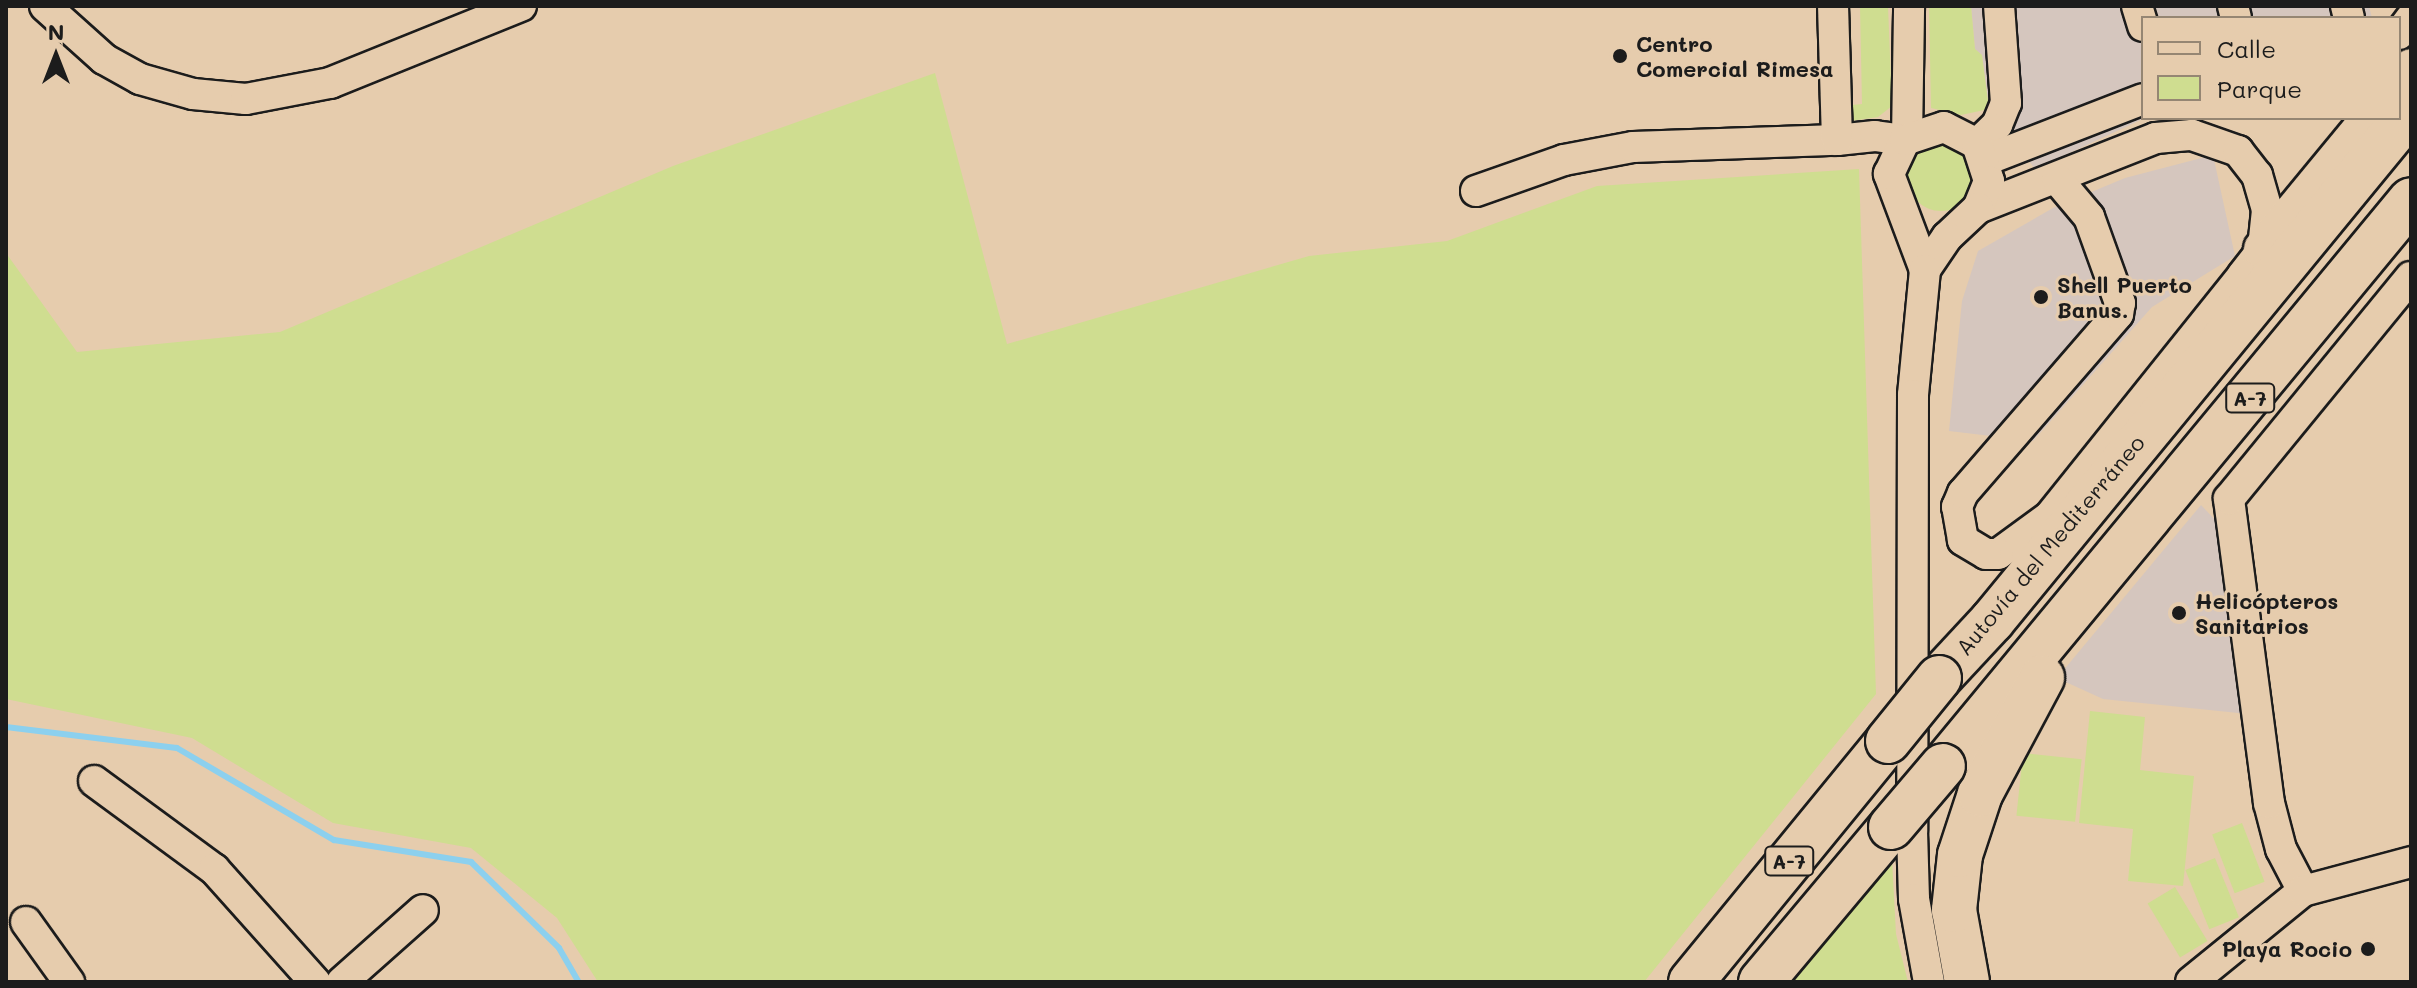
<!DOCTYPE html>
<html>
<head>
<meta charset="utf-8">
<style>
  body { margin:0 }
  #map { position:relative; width:2417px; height:988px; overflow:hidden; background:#e6ccad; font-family:Mali,sans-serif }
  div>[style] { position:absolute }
  .built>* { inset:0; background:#d5c6be }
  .green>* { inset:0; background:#cfdd90; transform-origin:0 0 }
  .round { border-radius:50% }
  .stream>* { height:6px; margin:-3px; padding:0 3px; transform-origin:3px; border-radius:3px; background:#8cd0ee }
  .roads { filter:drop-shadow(2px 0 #1c1c1c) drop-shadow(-2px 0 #1c1c1c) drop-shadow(0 2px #1c1c1c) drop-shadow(0 -2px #1c1c1c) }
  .minor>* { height:30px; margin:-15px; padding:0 15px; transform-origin:15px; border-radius:15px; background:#e6ccad }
  .major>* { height:38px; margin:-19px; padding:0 19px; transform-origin:19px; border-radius:19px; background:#e6ccad }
  .highway>* { height:44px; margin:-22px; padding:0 22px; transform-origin:22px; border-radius:22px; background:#e6ccad }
  .bridges { filter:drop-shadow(2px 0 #1c1c1c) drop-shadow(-2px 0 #1c1c1c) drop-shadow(0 2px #1c1c1c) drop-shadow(0 -2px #1c1c1c) }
  .highway-bridge>* { height:44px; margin:-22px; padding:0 22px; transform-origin:22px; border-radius:22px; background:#e6ccad }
  .dots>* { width:22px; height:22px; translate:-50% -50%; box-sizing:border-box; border:4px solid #e6ccad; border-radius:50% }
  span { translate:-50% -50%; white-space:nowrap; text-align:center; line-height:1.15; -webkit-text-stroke:6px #e6ccad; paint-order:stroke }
  .shield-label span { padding:2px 6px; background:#e6ccad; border:2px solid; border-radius:6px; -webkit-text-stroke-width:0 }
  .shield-label { font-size:20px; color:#1c1c1c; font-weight:700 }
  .poi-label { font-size:22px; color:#1c1c1c; font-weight:700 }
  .left { translate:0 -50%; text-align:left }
  .right { translate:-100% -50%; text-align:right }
  .street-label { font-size:22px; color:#1c1c1c }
  .frame { position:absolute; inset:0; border:8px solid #1c1c1c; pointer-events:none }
  .legend { position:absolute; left:2141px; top:16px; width:260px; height:104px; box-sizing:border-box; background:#e6ccad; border:2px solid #958673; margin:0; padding:10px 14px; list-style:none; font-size:24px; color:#1c1c1c }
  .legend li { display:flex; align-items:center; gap:16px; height:40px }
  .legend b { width:40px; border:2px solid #958673 }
  .north { position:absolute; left:16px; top:16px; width:80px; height:80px; -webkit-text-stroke:6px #e6ccad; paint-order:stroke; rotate:0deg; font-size:22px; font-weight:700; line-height:32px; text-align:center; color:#1c1c1c }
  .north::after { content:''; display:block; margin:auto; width:28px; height:36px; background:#1c1c1c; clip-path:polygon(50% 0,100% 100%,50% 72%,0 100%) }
</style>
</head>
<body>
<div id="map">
  <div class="built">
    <i style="clip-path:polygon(1971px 6px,2369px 6px,2372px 18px,2143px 18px,2145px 118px,2035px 169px,1989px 109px,1982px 55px,1975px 49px)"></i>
    <i style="clip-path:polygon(2213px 155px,2235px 256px,2152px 307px,2033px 441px,1949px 431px,1962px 301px,1978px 251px,2053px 208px,2125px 178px)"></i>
    <i style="clip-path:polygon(2201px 505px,2223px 528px,2248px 714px,2103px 699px,2057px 678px)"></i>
  </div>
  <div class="green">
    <i style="clip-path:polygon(1860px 6px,1888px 6px,1892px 106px,1878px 117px,1851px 121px,1852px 105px,1862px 104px)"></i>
    <i style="clip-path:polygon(1929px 6px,1971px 6px,1975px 49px,1982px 55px,1989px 109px,1961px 115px,1931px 108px)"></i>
    <i style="clip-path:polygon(935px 73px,1007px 344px,1309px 256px,1447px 241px,1597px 186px,1859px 169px,1876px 694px,1644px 982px,598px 982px,557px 918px,471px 848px,333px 823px,192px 738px,6px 699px,6px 253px,77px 352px,280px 332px,673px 166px)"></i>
    <i class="round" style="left:1907px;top:143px;width:68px;height:68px"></i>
    <i style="clip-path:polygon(2090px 711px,2145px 717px,2140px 770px,2194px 776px,2183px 886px,2128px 881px,2133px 829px,2079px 823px)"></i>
    <i style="left:2023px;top:753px;width:59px;height:63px;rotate:6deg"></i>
    <i style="left:2242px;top:823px;width:63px;height:32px;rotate:69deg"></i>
    <i style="left:2215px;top:858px;width:64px;height:32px;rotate:68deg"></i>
    <i style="clip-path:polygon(1892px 859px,1896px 934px,1908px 982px,1787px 982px)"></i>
    <i style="left:2175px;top:887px;width:63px;height:32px;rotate:59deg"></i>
  </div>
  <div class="stream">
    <i style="left:6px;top:727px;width:172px;rotate:7deg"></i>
    <i style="left:177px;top:748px;width:182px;rotate:30.4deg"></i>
    <i style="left:334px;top:840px;width:139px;rotate:9.1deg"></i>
    <i style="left:471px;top:862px;width:123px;rotate:44.3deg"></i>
    <i style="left:559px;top:948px;width:39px;rotate:60deg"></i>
  </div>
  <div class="roads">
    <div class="minor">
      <i style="left:45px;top:6px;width:79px;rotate:41.9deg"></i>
      <i style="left:104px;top:59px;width:41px;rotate:29.1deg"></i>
      <i style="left:140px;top:79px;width:55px;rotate:15.8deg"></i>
      <i style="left:193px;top:94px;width:53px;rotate:5.4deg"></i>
      <i style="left:246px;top:99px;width:86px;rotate:-10.8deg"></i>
      <i style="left:330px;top:83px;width:206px;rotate:-22deg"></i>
      <i style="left:2137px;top:6px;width:21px;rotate:73deg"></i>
      <i style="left:2233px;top:6px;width:12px;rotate:76deg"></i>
      <i style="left:2346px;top:6px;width:12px;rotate:76deg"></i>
      <i style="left:2399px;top:34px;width:20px;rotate:-53deg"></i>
      <i style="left:1907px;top:139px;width:133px;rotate:-89.1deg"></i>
      <i style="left:1837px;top:140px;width:38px;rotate:-6deg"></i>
      <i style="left:1875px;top:136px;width:30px;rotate:8deg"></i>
      <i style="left:1977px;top:144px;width:28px;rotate:-44deg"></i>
      <i style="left:1997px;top:125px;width:24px;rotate:-68deg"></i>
      <i style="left:2006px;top:103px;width:97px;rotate:-94.1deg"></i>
      <i style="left:1986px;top:160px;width:168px;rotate:-21.2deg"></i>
      <i style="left:1476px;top:191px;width:93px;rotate:-19.4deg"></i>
      <i style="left:1564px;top:160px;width:70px;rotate:-10.7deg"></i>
      <i style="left:1633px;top:147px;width:204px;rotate:-2deg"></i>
      <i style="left:1837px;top:140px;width:134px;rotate:-91.7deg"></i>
      <i style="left:1978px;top:208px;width:191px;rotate:-21.5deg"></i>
      <i style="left:2156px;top:138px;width:36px;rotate:-5deg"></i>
      <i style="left:2192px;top:135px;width:49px;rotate:19.2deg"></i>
      <i style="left:2238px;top:151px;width:31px;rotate:52deg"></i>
      <i style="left:2257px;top:175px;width:36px;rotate:74deg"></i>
      <i style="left:2267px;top:210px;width:39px;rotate:96deg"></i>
      <i style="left:2263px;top:249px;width:33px;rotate:128deg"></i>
      <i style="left:2243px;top:275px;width:310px;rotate:128.7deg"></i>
      <i style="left:2049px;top:517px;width:63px;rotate:144deg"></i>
      <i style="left:1998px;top:554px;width:12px;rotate:180deg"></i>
      <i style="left:1986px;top:554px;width:27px;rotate:-149deg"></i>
      <i style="left:1963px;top:540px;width:34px;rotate:-100deg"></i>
      <i style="left:1957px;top:507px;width:15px;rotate:-67deg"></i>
      <i style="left:1963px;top:493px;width:237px;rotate:-49.1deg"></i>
      <i style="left:2118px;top:314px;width:11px;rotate:-80deg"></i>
      <i style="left:2120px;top:303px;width:91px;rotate:-109.8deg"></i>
      <i style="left:2089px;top:217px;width:50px;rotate:-130.1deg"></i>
      <i style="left:1925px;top:270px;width:103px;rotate:-110.6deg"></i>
      <i style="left:1889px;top:174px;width:38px;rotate:-65deg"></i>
      <i style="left:1905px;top:140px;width:41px;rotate:-18.4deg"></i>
      <i style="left:1944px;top:127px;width:37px;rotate:27deg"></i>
      <i style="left:1977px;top:144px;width:39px;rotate:72deg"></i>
      <i style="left:1989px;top:181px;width:29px;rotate:112deg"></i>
      <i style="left:1978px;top:208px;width:42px;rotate:136.9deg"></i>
      <i style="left:1947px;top:237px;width:40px;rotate:124deg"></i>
      <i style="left:1925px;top:270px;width:126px;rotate:95.5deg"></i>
      <i style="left:1913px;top:395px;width:436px;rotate:90.1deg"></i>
      <i style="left:1912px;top:831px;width:68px;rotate:88.3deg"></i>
      <i style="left:1914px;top:899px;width:84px;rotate:79.8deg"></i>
      <i style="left:94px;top:781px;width:149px;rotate:36.3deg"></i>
      <i style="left:214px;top:869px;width:152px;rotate:48.2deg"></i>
      <i style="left:2303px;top:891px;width:47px;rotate:-117.6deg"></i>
      <i style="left:2281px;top:849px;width:48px;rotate:-104.6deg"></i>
      <i style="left:2269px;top:803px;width:307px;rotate:-97.5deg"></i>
      <i style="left:2229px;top:499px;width:287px;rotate:-50.7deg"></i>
      <i style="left:26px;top:922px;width:74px;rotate:54.4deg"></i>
      <i style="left:342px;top:982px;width:108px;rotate:-41.6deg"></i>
      <i style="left:2191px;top:982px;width:144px;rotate:-39.1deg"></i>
      <i style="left:2303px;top:891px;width:112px;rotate:-15deg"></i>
    </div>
    <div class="major">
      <i style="left:2399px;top:83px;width:19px;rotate:-51deg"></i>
      <i style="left:2263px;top:249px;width:170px;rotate:-50.5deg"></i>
    </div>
    <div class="highway">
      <i style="left:1939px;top:678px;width:78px;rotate:-47.1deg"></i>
      <i style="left:1992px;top:621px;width:660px;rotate:-50.59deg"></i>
      <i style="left:1943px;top:766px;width:734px;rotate:-50.41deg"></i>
      <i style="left:1691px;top:982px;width:311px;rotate:-50.7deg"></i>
      <i style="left:1761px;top:982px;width:202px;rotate:-50deg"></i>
      <i style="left:1967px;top:982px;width:73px;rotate:-100.2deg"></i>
      <i style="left:1954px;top:910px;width:55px;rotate:-83.8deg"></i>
      <i style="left:1960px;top:855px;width:64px;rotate:-71.8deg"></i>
      <i style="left:1980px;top:794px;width:132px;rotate:-61.9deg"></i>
    </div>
  </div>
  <div class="bridges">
    <div class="highway-bridge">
      <i style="left:1888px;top:741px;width:81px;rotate:-51deg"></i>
      <i style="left:1891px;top:827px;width:80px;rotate:-49.6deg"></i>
    </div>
  </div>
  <div class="dots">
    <i style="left:1620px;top:56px;background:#1c1c1c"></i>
    <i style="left:2041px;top:297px;background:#1c1c1c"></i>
    <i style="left:2179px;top:613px;background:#1c1c1c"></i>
    <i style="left:2368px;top:949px;background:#1c1c1c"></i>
  </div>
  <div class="shield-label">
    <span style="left:2250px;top:398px">A-7</span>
    <span style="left:1789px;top:861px">A-7</span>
  </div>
  <div class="poi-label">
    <span class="left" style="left:1636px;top:56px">Centro<br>Comercial Rimesa</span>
    <span class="left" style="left:2057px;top:297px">Shell Puerto<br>Banus.</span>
    <span class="left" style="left:2195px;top:613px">Helicópteros<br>Sanitarios</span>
    <span class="right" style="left:2352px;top:949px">Playa Rocio</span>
  </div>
  <div class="street-label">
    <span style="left:2050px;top:545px;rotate:-50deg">Autovía del Mediterráneo</span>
  </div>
  <div class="frame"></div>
  <ul class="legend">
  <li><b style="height:10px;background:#e6ccad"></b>Calle</li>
  <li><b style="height:22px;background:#cfdd90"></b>Parque</li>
  </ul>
  <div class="north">N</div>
</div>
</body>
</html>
